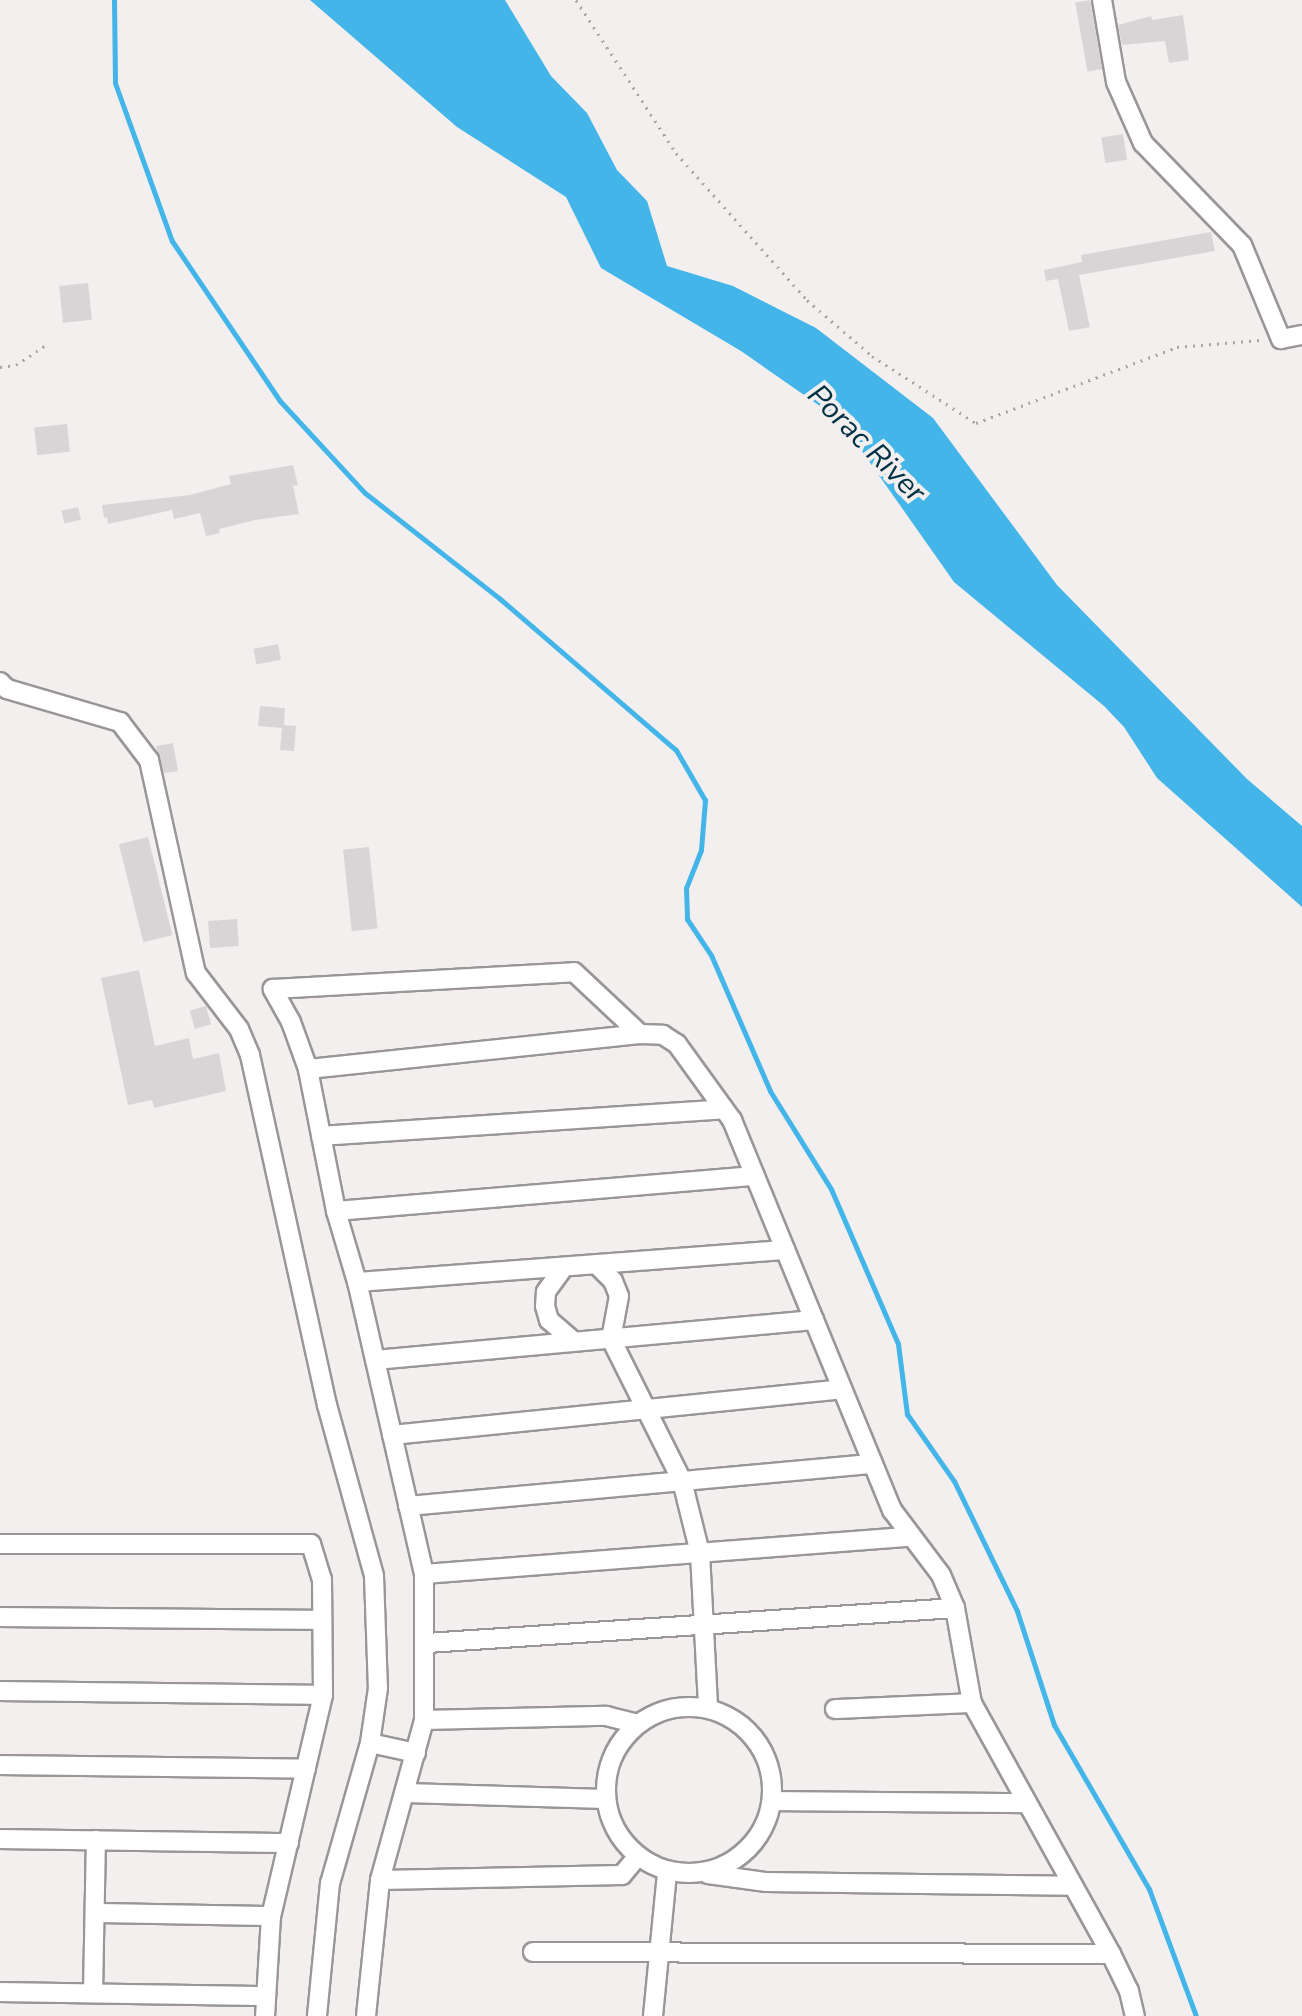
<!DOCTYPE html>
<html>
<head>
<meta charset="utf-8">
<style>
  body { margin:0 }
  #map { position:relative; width:1302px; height:2016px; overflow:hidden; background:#f3efef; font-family:"Nunito Sans",sans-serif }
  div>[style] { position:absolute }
  .water>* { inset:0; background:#44b5e8 }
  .stream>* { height:5px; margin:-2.5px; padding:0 2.5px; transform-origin:2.5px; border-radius:2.5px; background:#44b5e8 }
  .building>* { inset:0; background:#d9d5d6; transform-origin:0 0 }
  .path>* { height:3px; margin-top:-1.5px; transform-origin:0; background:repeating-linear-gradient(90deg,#a8a5a5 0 2px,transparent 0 8px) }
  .roads { filter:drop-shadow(2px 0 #9a9697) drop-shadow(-2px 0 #9a9697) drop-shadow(0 2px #9a9697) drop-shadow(0 -2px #9a9697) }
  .minor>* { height:18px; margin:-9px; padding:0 9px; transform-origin:9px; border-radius:9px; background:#fff }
  .minor>.ring { margin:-9px; padding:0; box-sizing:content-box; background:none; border:18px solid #fff; border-radius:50% }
  span { translate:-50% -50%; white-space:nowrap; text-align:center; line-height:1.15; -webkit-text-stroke:8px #f3efef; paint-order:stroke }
  .water-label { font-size:30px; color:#003145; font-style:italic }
</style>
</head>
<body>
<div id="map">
  <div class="water">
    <i style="clip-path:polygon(310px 0,505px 0,551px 76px,587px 113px,617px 170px,647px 201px,667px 266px,733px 286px,816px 328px,933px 418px,1057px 585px,1247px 779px,1302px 826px,1302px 907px,1157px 778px,1124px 727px,1104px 706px,954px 582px,840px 420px,741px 351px,601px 268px,566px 197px,457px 127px)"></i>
  </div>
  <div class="stream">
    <i style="left:114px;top:0;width:83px;rotate:89.3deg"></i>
    <i style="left:115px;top:83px;width:168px;rotate:70.2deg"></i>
    <i style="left:172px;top:241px;width:193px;rotate:56deg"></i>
    <i style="left:280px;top:401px;width:125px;rotate:47.3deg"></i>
    <i style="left:365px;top:493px;width:170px;rotate:38.1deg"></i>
    <i style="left:499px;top:598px;width:233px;rotate:40.7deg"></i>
    <i style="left:676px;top:750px;width:58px;rotate:59.9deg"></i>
    <i style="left:705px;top:800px;width:50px;rotate:94.6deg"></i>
    <i style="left:701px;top:850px;width:41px;rotate:111.5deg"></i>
    <i style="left:686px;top:888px;width:31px;rotate:88deg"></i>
    <i style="left:687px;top:919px;width:43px;rotate:56.3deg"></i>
    <i style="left:711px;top:955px;width:148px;rotate:66.5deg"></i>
    <i style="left:770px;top:1091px;width:115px;rotate:58.1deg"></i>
    <i style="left:831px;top:1189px;width:169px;rotate:66.6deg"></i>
    <i style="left:898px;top:1344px;width:71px;rotate:82.7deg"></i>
    <i style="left:907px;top:1414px;width:82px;rotate:55deg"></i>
    <i style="left:954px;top:1481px;width:144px;rotate:64.1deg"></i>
    <i style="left:1017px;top:1611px;width:120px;rotate:72deg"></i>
    <i style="left:1054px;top:1725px;width:190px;rotate:59.9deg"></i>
    <i style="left:1149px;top:1889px;width:135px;rotate:69.7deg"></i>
  </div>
  <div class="building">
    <i style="left:1090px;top:0;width:70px;height:15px;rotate:80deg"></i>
    <i style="clip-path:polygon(1183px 15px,1189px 60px,1169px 63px,1165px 41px,1122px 45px,1118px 25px,1151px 16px,1152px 20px)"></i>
    <i style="left:1123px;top:134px;width:26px;height:22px;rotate:81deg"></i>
    <i style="clip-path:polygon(1211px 232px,1215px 251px,1079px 275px,1090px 327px,1069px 331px,1058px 279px,1046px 281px,1044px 270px,1082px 262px,1081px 255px)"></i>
    <i style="left:88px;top:283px;width:37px;height:29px;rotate:84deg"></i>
    <i style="left:67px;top:424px;width:28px;height:33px;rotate:84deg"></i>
    <i style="clip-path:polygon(293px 465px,298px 485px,293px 486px,299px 514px,255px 520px,219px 529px,220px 533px,206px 536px,200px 513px,174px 519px,172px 510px,108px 524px,107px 517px,104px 518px,102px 505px,190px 495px,231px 484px,229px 476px)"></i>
    <i style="left:78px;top:507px;width:13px;height:17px;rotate:77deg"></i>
    <i style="left:278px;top:644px;width:16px;height:25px;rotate:79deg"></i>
    <i style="clip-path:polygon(260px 706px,285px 708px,284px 725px,296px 726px,294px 751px,280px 750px,282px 728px,258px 726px)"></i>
    <i style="clip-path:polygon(173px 743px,178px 771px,164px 773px,156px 746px)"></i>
    <i style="left:148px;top:837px;width:101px;height:30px;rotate:76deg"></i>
    <i style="left:369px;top:847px;width:82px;height:26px;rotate:84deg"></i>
    <i style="left:237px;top:919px;width:27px;height:29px;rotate:86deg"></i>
    <i style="clip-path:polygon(139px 970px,155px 1046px,189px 1038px,193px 1059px,219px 1053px,226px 1091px,154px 1108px,152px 1100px,128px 1105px,101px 978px)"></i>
    <i style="left:206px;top:1006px;width:19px;height:17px;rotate:74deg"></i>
  </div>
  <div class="path">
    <i style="left:576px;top:0;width:183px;rotate:56.8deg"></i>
    <i style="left:676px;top:153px;width:197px;rotate:48.3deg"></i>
    <i style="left:807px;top:300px;width:86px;rotate:40.7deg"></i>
    <i style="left:872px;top:356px;width:124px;rotate:32.8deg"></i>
    <i style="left:976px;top:423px;width:215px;rotate:-20.7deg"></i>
    <i style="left:1177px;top:347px;width:84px;rotate:-4.8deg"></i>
    <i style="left:0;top:367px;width:16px;rotate:-7deg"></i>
    <i style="left:16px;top:365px;width:36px;rotate:-34deg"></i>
  </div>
  <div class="roads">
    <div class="minor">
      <i style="left:1102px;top:0;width:83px;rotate:80.3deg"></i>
      <i style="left:1116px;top:82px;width:67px;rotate:66.1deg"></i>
      <i style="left:1143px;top:143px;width:142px;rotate:45.9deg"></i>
      <i style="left:1242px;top:245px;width:102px;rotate:67.5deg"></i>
      <i style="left:1281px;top:339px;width:21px;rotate:-11deg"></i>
      <i style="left:0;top:682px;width:10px;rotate:45deg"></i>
      <i style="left:7px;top:689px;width:118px;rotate:16.3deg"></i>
      <i style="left:120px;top:722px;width:48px;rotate:52.7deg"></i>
      <i style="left:149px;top:760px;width:218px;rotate:77.6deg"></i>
      <i style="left:196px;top:973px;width:71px;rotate:52.5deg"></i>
      <i style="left:239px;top:1029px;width:28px;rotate:67deg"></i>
      <i style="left:250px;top:1055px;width:358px;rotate:77.6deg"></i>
      <i style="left:327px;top:1405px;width:177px;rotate:74.6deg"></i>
      <i style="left:374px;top:1576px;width:112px;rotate:88deg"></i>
      <i style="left:378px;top:1688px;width:56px;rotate:98.3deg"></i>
      <i style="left:370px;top:1743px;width:146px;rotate:105.9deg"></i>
      <i style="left:330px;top:1883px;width:134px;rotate:95.6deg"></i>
      <i style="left:308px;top:1069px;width:334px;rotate:-6deg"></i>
      <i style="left:321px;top:1136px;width:403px;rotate:-3.8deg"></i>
      <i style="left:336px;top:1211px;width:420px;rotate:-4.8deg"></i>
      <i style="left:596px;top:1264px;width:24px;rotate:45deg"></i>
      <i style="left:613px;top:1281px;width:16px;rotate:68deg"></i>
      <i style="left:619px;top:1296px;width:44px;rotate:100.5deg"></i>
      <i style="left:611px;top:1339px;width:159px;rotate:63.4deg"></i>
      <i style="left:682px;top:1481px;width:74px;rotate:76deg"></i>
      <i style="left:700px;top:1553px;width:154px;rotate:87deg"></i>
      <i style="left:564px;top:1267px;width:31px;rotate:126deg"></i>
      <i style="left:546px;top:1292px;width:14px;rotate:94deg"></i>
      <i style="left:545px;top:1306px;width:15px;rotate:74deg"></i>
      <i style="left:549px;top:1320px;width:33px;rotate:41deg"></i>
      <i style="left:357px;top:1282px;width:429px;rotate:-4.3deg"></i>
      <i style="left:375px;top:1360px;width:441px;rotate:-5.2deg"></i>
      <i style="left:392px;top:1435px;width:452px;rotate:-5.8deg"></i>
      <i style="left:408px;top:1506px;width:467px;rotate:-5.2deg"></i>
      <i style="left:0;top:1544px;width:311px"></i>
      <i style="left:311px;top:1544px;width:37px;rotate:73deg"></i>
      <i style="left:322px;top:1579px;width:116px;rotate:89.5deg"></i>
      <i style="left:323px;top:1695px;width:227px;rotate:103.2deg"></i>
      <i style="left:271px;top:1916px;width:100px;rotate:93.4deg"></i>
      <i style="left:424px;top:1574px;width:486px;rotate:-4.4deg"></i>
      <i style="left:0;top:1617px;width:322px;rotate:0.5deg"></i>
      <i style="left:427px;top:1643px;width:529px;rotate:-3.79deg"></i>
      <i style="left:0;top:1691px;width:323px;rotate:0.7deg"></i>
      <i class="ring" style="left:606px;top:1707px;width:148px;height:148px"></i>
      <i style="left:835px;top:1709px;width:137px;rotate:-2.5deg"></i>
      <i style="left:424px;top:1720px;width:182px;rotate:-1.3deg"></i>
      <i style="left:606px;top:1716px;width:32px;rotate:14deg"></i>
      <i style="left:370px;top:1743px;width:47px;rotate:12.3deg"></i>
      <i style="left:0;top:1765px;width:306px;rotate:0.7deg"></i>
      <i style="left:406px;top:1793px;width:199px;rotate:1.7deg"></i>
      <i style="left:773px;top:1801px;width:254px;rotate:0.5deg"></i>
      <i style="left:0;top:1839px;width:289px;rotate:0.8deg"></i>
      <i style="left:708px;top:1874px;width:59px;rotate:7.9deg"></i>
      <i style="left:766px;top:1882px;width:307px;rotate:0.7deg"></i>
      <i style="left:380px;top:1880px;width:242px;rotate:-1.2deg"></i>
      <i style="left:622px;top:1875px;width:23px;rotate:-50deg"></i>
      <i style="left:95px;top:1913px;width:176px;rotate:1deg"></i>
      <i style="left:533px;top:1952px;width:578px;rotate:0.2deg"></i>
      <i style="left:0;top:1992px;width:266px;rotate:0.9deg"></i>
      <i style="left:93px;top:1993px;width:153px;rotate:-88.9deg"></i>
      <i style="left:366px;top:2016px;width:137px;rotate:-84.1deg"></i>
      <i style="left:380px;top:1880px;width:166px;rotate:-74.6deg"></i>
      <i style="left:424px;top:1720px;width:146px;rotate:-90deg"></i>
      <i style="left:424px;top:1574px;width:300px;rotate:-102.9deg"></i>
      <i style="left:357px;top:1282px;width:74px;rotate:-106.5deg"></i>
      <i style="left:336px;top:1211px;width:145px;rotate:-101.2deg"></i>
      <i style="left:308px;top:1069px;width:50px;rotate:-109.9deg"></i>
      <i style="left:291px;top:1022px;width:38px;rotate:-119deg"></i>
      <i style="left:273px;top:989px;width:301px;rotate:-3.2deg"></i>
      <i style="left:574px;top:972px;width:91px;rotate:43.2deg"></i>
      <i style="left:640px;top:1034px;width:23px;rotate:2deg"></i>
      <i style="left:663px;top:1035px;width:17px;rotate:33deg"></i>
      <i style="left:677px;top:1044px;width:94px;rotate:54.1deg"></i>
      <i style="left:732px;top:1120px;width:422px;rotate:67.7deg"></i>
      <i style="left:892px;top:1510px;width:81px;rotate:53deg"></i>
      <i style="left:941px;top:1575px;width:36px;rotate:67deg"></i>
      <i style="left:955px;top:1608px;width:97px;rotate:79.9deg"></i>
      <i style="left:972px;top:1703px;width:287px;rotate:61deg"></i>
      <i style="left:1111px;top:1954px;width:41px;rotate:64.1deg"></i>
      <i style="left:1129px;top:1991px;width:26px;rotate:77deg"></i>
      <i style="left:653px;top:2016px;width:145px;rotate:-84.4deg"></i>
    </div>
  </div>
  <div class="water-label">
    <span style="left:866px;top:444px;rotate:45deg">Porac River</span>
  </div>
</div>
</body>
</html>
